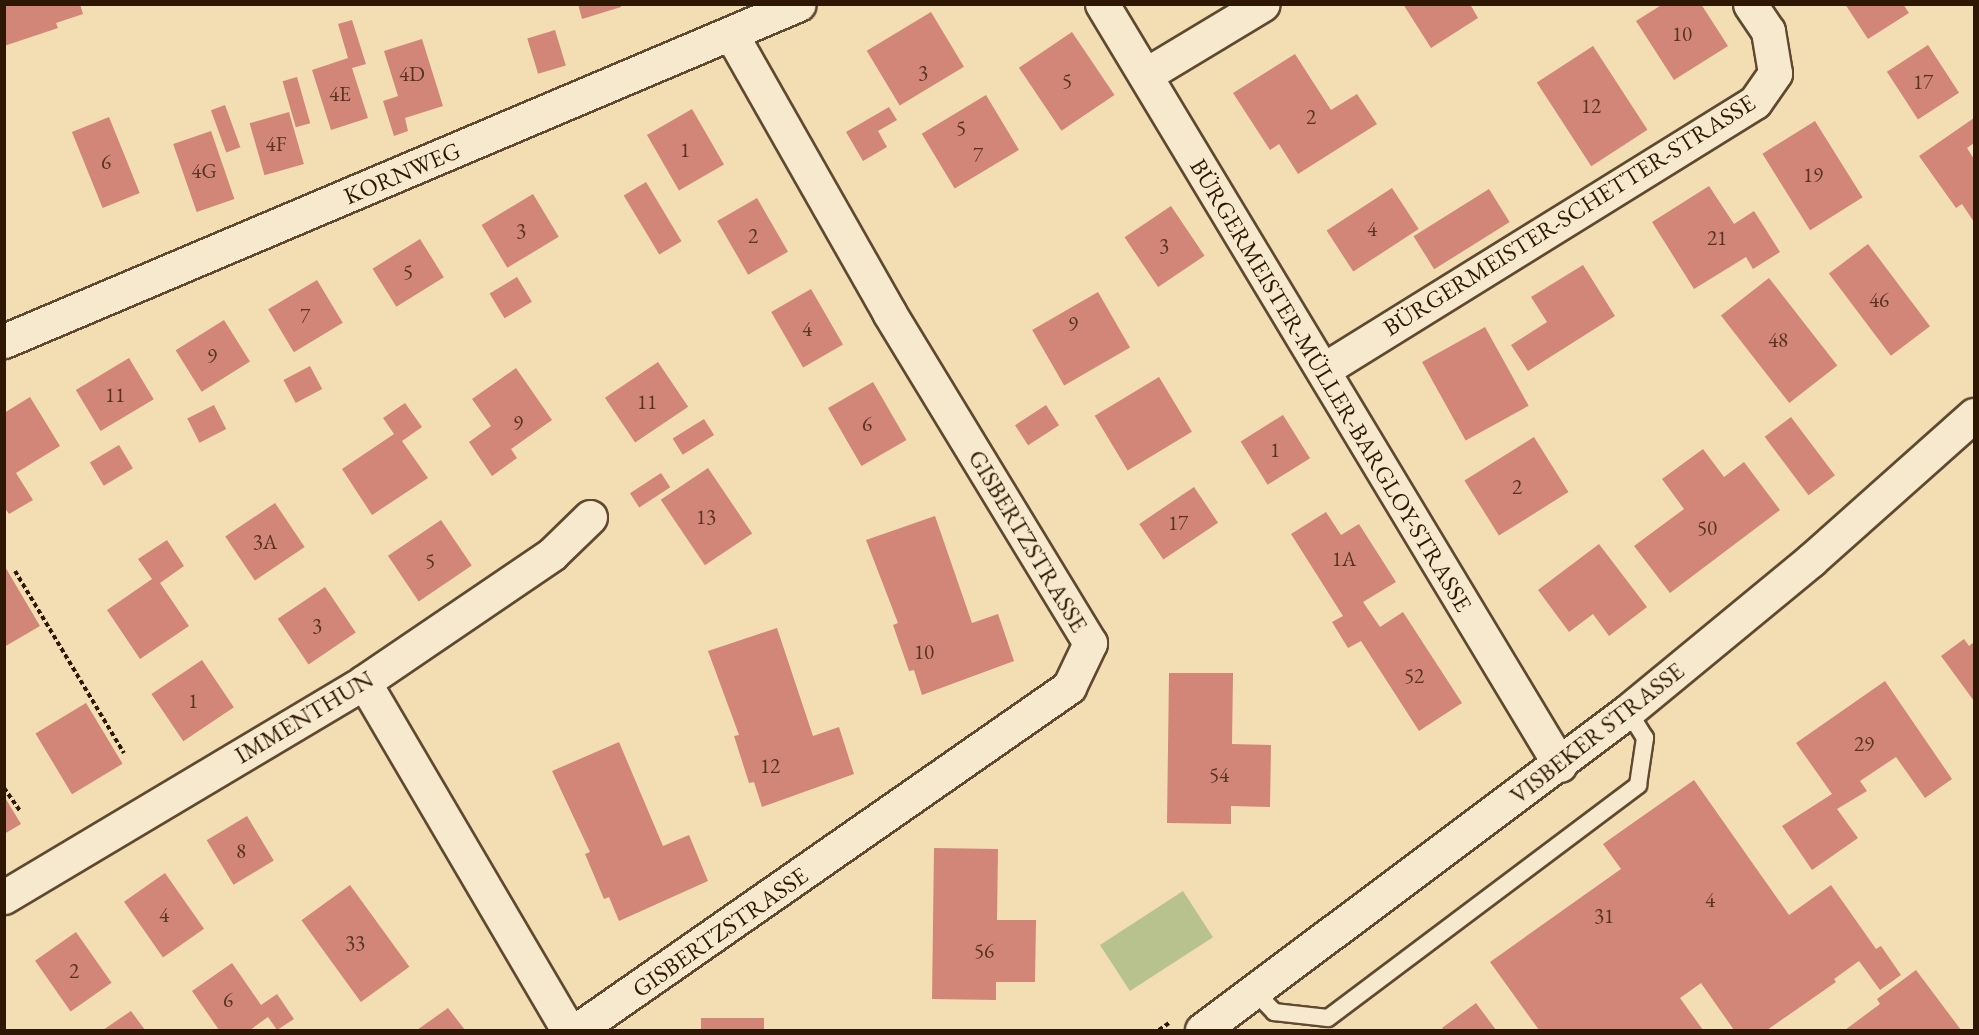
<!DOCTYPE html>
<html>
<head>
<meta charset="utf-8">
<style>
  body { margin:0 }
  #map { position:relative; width:1979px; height:1035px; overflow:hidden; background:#f3ddb3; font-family:"EB Garamond",serif }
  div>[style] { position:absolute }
  .green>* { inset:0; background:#b7c28f; transform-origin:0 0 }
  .building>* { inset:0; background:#d28678; transform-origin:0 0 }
  .path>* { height:4px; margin-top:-2px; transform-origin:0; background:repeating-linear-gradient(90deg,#2e1804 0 4.5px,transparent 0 7.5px) }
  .roads { filter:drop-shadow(2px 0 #5f4930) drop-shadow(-2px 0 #5f4930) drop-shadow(0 2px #5f4930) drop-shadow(0 -2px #5f4930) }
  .service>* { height:16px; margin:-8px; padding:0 8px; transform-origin:8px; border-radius:8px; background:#f7e9ce }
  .minor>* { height:33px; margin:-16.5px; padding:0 16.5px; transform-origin:16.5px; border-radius:16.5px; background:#f7e9ce }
  .tertiary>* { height:33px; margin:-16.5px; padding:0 16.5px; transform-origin:16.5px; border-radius:16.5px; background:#f7e9ce }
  span { translate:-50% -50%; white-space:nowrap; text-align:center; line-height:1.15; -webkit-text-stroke:6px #f7e9ce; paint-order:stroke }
  .number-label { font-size:21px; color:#573421 }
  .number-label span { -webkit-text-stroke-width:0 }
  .street-label { font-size:24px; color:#2e1804 }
  .frame { position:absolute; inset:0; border:6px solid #2e1804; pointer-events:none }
</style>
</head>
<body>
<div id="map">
  <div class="green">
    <i style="left:1183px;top:891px;width:55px;height:99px;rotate:57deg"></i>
  </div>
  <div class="building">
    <i style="clip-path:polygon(4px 4px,80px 4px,83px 14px,56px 23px,58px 28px,4px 46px)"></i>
    <i style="clip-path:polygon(578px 4px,620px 4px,621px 7px,582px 19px)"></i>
    <i style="clip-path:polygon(1403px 4px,1470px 4px,1478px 18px,1431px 48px)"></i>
    <i style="clip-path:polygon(1663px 4px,1701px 4px,1728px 46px,1674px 80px,1636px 21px)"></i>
    <i style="clip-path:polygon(1845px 4px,1903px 4px,1909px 13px,1868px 39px)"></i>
    <i style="left:931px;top:12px;width:64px;height:75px;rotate:59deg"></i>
    <i style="clip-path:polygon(352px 20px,366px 64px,352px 68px,368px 118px,331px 130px,312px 70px,348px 58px,338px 24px)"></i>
    <i style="left:555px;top:30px;width:37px;height:29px;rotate:73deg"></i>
    <i style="left:1072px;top:32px;width:76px;height:64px;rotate:56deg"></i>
    <i style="clip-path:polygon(422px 39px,443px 106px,405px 118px,408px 131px,394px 136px,383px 101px,398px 96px,384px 51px)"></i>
    <i style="left:1928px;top:45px;width:57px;height:49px;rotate:57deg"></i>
    <i style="left:1593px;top:46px;width:100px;height:67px;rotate:57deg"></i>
    <i style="clip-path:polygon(1295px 54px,1331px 110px,1357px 94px,1377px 124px,1298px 174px,1279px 144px,1270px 150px,1233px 93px)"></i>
    <i style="left:297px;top:77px;width:48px;height:15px;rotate:74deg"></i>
    <i style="left:986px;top:95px;width:64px;height:75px;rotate:59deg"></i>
    <i style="left:225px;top:105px;width:45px;height:15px;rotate:70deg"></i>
    <i style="clip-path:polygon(889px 107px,897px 120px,878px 131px,887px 147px,863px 161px,846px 132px)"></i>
    <i style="left:692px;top:109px;width:64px;height:52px;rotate:60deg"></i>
    <i style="left:289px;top:112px;width:54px;height:41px;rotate:74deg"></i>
    <i style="left:109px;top:117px;width:82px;height:40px;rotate:68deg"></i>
    <i style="clip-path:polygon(1974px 118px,1974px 143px,1967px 148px,1974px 159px,1974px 222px,1962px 204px,1956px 208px,1919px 156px)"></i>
    <i style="left:1815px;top:121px;width:90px;height:62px;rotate:58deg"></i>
    <i style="left:211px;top:131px;width:72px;height:40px;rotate:71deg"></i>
    <i style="left:646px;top:182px;width:69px;height:26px;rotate:59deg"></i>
    <i style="clip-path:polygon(1709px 186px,1734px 224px,1754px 211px,1780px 252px,1753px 269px,1746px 257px,1694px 289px,1652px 222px)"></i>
    <i style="left:1392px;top:188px;width:49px;height:78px;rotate:57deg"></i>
    <i style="left:1489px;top:189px;width:39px;height:89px;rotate:58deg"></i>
    <i style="left:533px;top:194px;width:50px;height:60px;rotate:59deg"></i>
    <i style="left:757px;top:198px;width:62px;height:46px;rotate:60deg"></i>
    <i style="left:1171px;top:206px;width:60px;height:56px;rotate:56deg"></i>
    <i style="left:420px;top:239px;width:45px;height:56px;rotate:58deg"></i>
    <i style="left:1868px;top:244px;width:103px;height:49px;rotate:53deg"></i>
    <i style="clip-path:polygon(1583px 265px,1615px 316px,1528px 371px,1511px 345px,1547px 322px,1531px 297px)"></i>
    <i style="left:517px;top:277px;width:29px;height:32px;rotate:59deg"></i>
    <i style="left:1769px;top:278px;width:111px;height:61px;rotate:52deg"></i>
    <i style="left:317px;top:280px;width:50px;height:57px;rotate:59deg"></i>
    <i style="left:811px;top:289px;width:64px;height:46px;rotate:60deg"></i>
    <i style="left:1098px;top:292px;width:64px;height:76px;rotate:60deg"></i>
    <i style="left:224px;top:320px;width:49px;height:57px;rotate:58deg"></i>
    <i style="left:1485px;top:327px;width:90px;height:72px;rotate:61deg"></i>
    <i style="left:129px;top:358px;width:48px;height:62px;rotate:59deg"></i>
    <i style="left:658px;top:362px;width:54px;height:64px;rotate:56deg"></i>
    <i style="left:310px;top:366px;width:26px;height:30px;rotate:62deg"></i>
    <i style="clip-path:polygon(516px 368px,552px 420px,511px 449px,517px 458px,492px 476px,469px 442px,491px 426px,472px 399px)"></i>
    <i style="left:1159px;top:377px;width:64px;height:75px;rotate:59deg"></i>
    <i style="left:873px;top:382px;width:67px;height:52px;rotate:60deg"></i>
    <i style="clip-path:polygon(30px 397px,60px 446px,16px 473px,33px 500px,9px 514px,4px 507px,4px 413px)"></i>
    <i style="clip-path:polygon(405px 403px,422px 427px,402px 441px,428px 478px,372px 515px,342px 469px,394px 434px,383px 418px)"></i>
    <i style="left:214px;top:405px;width:27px;height:30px;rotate:63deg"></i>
    <i style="left:1046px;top:405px;width:24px;height:37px;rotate:57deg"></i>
    <i style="left:1283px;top:415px;width:51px;height:50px;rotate:58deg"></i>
    <i style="left:1791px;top:417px;width:73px;height:33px;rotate:53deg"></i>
    <i style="left:704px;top:419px;width:19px;height:37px;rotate:58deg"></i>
    <i style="left:1534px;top:437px;width:65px;height:82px;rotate:58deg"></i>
    <i style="left:119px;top:445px;width:27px;height:34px;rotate:59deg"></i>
    <i style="clip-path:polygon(1703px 449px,1724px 477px,1744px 462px,1780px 510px,1670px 593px,1634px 546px,1684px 509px,1662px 479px)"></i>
    <i style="left:708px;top:468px;width:79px;height:57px;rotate:56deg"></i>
    <i style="left:661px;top:473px;width:17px;height:37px;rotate:57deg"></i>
    <i style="left:1194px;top:487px;width:43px;height:66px;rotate:56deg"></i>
    <i style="left:275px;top:503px;width:53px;height:60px;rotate:56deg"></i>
    <i style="clip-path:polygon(1326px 512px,1341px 535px,1359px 524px,1396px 582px,1363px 602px,1380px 627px,1403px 612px,1462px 703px,1419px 731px,1361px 641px,1348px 648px,1332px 622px,1343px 616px,1291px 534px)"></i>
    <i style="clip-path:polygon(935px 516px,972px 623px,998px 614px,1014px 661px,922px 695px,914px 670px,909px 671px,893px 625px,898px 623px,866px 540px)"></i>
    <i style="left:441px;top:520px;width:55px;height:64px;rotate:56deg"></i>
    <i style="clip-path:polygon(167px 540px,184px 566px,160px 583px,189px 626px,140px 659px,107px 610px,152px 579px,138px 559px)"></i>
    <i style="clip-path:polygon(1599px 544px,1647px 607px,1609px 636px,1593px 614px,1569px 632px,1538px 590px)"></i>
    <i style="clip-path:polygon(4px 565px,40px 626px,4px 647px)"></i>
    <i style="left:325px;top:587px;width:55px;height:57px;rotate:56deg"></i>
    <i style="clip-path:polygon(777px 628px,813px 736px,839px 727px,854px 774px,762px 807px,754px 782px,749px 783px,734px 736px,739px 735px,708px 651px)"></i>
    <i style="clip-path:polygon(1964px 639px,1969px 646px,1974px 642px,1974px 701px,1941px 656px)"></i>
    <i style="left:202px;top:660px;width:57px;height:61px;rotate:56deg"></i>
    <i style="clip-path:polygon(1169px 673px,1233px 673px,1232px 744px,1271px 745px,1270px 807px,1231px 806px,1231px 824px,1167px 823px)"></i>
    <i style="clip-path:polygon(1885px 681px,1952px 779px,1925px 798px,1896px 757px,1860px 781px,1867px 791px,1837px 809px,1858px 838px,1812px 870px,1782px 826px,1832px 794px,1796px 743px)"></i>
    <i style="left:86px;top:703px;width:71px;height:59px;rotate:59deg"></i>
    <i style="clip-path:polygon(619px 742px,663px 846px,689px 835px,708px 881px,619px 921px,609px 897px,604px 899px,585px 854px,590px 852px,552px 771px)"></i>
    <i style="clip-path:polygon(1694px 780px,1789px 915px,1831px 885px,1876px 949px,1881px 946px,1901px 975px,1880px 990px,1859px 961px,1834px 979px,1836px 982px,1767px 1030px,1734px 1030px,1701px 983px,1680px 998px,1703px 1030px,1539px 1030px,1490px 962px,1621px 869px,1603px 844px)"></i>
    <i style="clip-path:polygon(4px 796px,21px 824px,4px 834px)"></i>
    <i style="left:247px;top:816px;width:52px;height:47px;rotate:59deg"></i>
    <i style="clip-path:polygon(934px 848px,998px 849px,997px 920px,1036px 920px,1035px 982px,996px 982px,996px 1000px,932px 999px)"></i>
    <i style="left:165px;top:873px;width:68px;height:50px;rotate:55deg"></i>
    <i style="left:350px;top:885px;width:101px;height:60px;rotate:54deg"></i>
    <i style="left:76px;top:932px;width:62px;height:50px;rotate:55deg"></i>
    <i style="clip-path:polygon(232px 963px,261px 1005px,277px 994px,294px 1019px,277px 1030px,268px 1017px,250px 1030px,219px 1030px,192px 991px)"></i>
    <i style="clip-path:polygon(1916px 970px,1961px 1030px,1845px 1030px,1880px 1004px,1877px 999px)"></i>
    <i style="clip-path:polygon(1476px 1003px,1496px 1030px,1444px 1030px,1442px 1028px)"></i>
    <i style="clip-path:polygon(448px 1008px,465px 1030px,417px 1030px)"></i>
    <i style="clip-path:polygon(131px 1011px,145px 1030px,103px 1030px)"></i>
    <i style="left:701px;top:1018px;width:63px;height:12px"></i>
  </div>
  <div class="path">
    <i style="left:15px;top:571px;width:212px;rotate:59.1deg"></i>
    <i style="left:4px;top:788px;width:28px;rotate:55deg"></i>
    <i style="left:1159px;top:1030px;width:12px;rotate:-35deg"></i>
  </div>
  <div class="roads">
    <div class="service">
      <i style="left:1255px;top:992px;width:28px;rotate:46deg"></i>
      <i style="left:1274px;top:1012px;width:54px;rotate:6.3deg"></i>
      <i style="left:1328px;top:1018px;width:388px;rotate:-36.9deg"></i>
      <i style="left:1638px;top:785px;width:48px;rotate:-81.5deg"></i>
      <i style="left:1645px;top:738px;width:32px;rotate:-122deg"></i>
    </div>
    <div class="minor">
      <i style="left:1102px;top:4px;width:888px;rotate:58.96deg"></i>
      <i style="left:1147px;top:74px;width:135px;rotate:-31.1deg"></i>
      <i style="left:4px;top:341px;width:863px;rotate:-22.97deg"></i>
      <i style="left:1323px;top:370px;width:508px;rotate:-31.81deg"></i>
      <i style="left:1755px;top:102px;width:35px;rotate:-55deg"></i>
      <i style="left:1775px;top:73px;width:43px;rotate:-99.5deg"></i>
      <i style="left:1768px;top:31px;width:32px;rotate:-124deg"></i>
      <i style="left:364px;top:682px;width:403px;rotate:59.6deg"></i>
      <i style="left:4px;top:897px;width:419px;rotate:-30.8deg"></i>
      <i style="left:364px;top:682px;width:227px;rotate:-34.2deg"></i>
      <i style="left:552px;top:554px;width:53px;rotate:-44.2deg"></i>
      <i style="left:577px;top:1030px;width:600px;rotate:-34.88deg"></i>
      <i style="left:1069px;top:687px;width:49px;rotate:-64.5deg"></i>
      <i style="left:1090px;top:643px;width:387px;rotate:-121.3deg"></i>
      <i style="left:889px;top:312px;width:320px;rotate:-119.6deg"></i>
    </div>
    <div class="tertiary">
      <i style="left:1202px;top:1030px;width:532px;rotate:-36.83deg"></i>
      <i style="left:1628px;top:711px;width:237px;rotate:-39.5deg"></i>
      <i style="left:1811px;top:560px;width:218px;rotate:-41.7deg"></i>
    </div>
  </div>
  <div class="number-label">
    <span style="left:1682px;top:34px">10</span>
    <span style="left:923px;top:73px">3</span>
    <span style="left:412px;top:74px">4D</span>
    <span style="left:1067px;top:81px">5</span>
    <span style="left:1923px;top:82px">17</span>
    <span style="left:340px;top:94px">4E</span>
    <span style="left:1591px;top:106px">12</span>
    <span style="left:1311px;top:117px">2</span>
    <span style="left:961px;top:128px">5</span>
    <span style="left:276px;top:144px">4F</span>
    <span style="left:685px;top:150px">1</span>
    <span style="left:978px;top:155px">7</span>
    <span style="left:106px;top:162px">6</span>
    <span style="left:204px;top:171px">4G</span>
    <span style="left:1813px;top:175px">19</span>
    <span style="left:1372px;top:229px">4</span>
    <span style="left:521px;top:231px">3</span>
    <span style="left:753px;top:236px">2</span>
    <span style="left:1717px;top:238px">21</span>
    <span style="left:1164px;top:246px">3</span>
    <span style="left:408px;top:272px">5</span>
    <span style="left:1879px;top:300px">46</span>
    <span style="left:305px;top:316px">7</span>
    <span style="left:1073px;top:324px">9</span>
    <span style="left:807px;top:329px">4</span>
    <span style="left:1778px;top:340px">48</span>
    <span style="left:212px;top:356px">9</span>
    <span style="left:115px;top:395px">11</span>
    <span style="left:647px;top:402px">11</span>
    <span style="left:518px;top:423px">9</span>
    <span style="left:867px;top:424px">6</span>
    <span style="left:1275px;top:450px">1</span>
    <span style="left:1517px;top:487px">2</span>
    <span style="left:706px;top:517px">13</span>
    <span style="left:1178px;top:523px">17</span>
    <span style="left:1707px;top:528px">50</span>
    <span style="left:265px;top:542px">3A</span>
    <span style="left:1344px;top:559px">1A</span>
    <span style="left:430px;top:561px">5</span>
    <span style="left:317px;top:626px">3</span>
    <span style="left:924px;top:652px">10</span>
    <span style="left:1414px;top:676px">52</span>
    <span style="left:193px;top:701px">1</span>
    <span style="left:1864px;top:744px">29</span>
    <span style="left:770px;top:766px">12</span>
    <span style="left:1219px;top:775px">54</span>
    <span style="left:241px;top:851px">8</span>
    <span style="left:1710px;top:900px">4</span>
    <span style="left:164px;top:915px">4</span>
    <span style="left:1604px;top:916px">31</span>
    <span style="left:355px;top:943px">33</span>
    <span style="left:984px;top:951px">56</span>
    <span style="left:74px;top:971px">2</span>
    <span style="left:228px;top:1000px">6</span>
  </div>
  <div class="street-label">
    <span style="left:402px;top:173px;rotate:-23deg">KORNWEG</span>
    <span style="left:1569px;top:215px;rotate:-32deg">BÜRGERMEISTER-SCHETTER-STRASSE</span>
    <span style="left:1331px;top:385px;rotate:59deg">BÜRGERMEISTER-MÜLLER-BARGLOY-STRASSE</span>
    <span style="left:1028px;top:541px;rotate:59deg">GISBERTZSTRASSE</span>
    <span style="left:304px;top:717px;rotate:-31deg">IMMENTHUN</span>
    <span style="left:1597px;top:733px;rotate:-38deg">VISBEKER STRASSE</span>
    <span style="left:720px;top:932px;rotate:-35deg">GISBERTZSTRASSE</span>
  </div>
  <div class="frame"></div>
</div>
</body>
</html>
